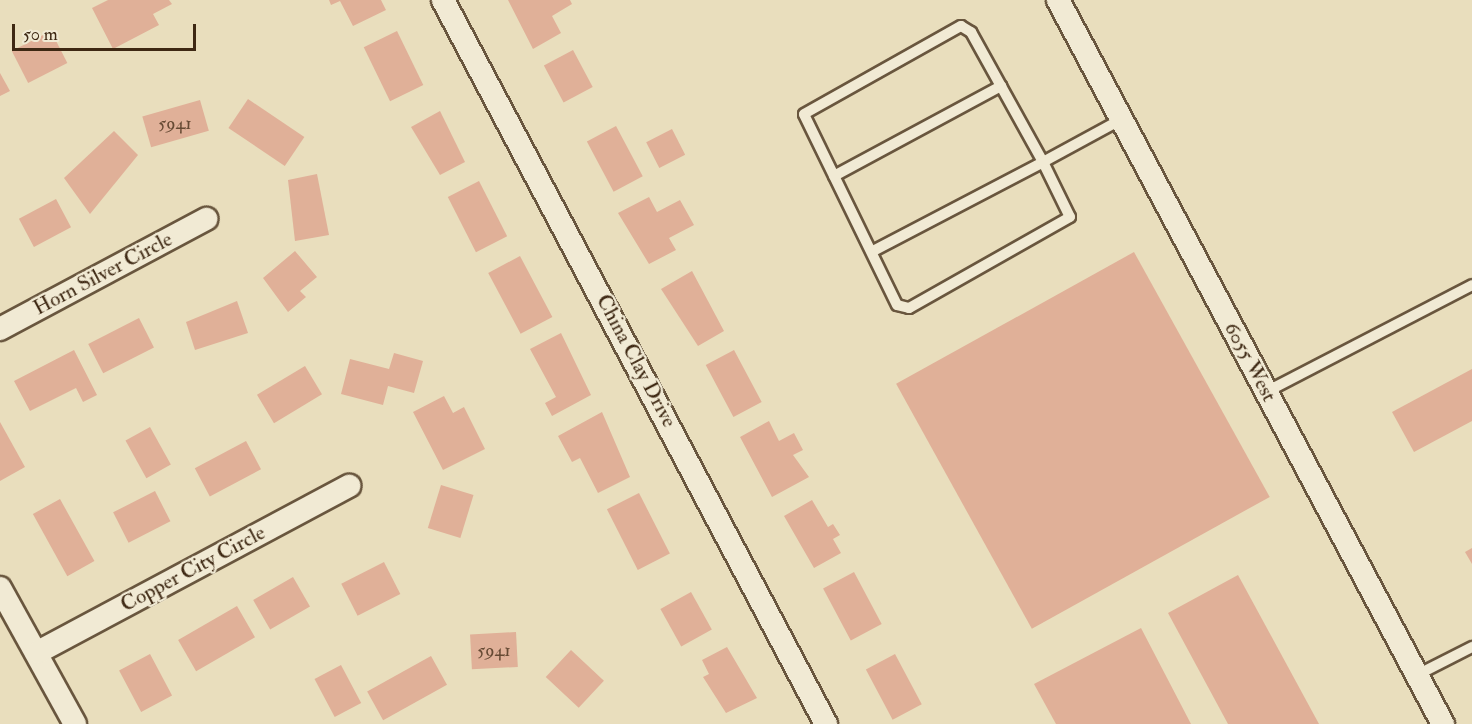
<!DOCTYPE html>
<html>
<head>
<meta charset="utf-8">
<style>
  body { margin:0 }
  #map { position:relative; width:1472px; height:724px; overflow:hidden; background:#e9debd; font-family:"IM FELL Double Pica",serif }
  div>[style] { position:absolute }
  .building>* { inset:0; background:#e0b098; transform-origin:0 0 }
  .roads { filter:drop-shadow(2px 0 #69563e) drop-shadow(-2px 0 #69563e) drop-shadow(0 2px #69563e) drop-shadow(0 -2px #69563e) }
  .lane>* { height:10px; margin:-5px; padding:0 5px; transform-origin:5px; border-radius:5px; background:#f1ead4 }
  .street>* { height:22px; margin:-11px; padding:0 11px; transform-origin:11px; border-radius:11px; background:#f1ead4 }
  span { translate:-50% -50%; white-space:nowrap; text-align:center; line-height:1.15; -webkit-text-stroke:4.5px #f1ead4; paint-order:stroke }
  .number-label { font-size:18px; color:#664a34 }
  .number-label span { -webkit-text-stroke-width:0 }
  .street-label { font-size:21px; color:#3e2813 }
  .scale { position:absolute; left:12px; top:24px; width:184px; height:27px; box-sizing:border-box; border:3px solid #3e2813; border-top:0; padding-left:8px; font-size:18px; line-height:21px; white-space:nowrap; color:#3e2813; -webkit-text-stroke:4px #f1ead4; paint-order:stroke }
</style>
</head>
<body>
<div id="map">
  <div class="building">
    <i style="clip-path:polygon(108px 0,169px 0,172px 4px,153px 14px,159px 25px,113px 49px,92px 8px)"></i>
    <i style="clip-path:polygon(329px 0,381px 0,386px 10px,353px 26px,340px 1px,331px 5px)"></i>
    <i style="clip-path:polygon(508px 0,570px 0,572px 4px,552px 16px,561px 33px,533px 49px)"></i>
    <i style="left:51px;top:31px;width:36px;height:44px;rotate:63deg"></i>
    <i style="left:397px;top:31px;width:60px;height:37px;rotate:64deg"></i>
    <i style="left:573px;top:50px;width:42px;height:33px;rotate:62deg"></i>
    <i style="clip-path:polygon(0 73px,10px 91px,0 96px)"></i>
    <i style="left:248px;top:99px;width:68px;height:35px;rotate:34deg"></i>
    <i style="left:200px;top:100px;width:32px;height:60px;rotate:74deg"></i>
    <i style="clip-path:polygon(440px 111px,465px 162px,440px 175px,411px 127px)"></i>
    <i style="left:616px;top:126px;width:57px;height:33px;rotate:62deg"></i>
    <i style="left:672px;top:129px;width:29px;height:29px;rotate:63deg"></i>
    <i style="clip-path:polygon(114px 131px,138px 155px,90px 214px,64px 178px)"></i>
    <i style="clip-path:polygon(317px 174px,329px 235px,295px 241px,288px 180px)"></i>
    <i style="left:479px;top:181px;width:62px;height:35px;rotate:63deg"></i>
    <i style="clip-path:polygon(649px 197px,657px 212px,680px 200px,694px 225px,669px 238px,676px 250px,649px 264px,618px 213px)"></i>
    <i style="left:56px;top:199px;width:32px;height:42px;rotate:62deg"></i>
    <i style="clip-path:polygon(295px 251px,317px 277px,300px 291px,306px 297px,288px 312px,263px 278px)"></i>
    <i style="left:1134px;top:252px;width:280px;height:272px;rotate:61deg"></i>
    <i style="left:520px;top:256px;width:69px;height:36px;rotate:62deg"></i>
    <i style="clip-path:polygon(692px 271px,724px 331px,698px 346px,661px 289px)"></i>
    <i style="clip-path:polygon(237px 301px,248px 333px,195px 350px,186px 322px)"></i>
    <i style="left:139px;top:318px;width:33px;height:57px;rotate:63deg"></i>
    <i style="clip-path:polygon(561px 333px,591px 395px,552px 416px,545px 403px,556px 397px,530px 349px)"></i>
    <i style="clip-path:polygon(74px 350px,97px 395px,83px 402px,76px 388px,30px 411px,14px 381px)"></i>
    <i style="left:734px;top:350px;width:59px;height:32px;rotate:62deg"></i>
    <i style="clip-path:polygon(394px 353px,423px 361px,414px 393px,388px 386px,383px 405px,341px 394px,350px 359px,389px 369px)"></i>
    <i style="left:305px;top:366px;width:33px;height:56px;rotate:59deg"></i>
    <i style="clip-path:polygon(1472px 369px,1472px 421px,1414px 452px,1392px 412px)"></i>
    <i style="clip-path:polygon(444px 396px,453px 413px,464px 407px,485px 449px,443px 470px,413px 412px)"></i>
    <i style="clip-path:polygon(602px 412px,630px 477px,598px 493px,580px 458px,572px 462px,558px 436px)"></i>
    <i style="clip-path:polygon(769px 421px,779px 441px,794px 433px,803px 450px,793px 455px,809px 477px,772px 497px,740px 437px)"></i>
    <i style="clip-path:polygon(0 422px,25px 467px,0 481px)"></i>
    <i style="left:150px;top:427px;width:43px;height:28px;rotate:61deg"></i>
    <i style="left:246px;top:441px;width:32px;height:58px;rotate:62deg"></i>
    <i style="left:441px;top:485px;width:34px;height:45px;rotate:17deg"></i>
    <i style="left:155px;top:491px;width:34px;height:47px;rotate:63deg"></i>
    <i style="left:639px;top:493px;width:68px;height:36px;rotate:63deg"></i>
    <i style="left:60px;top:499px;width:71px;height:31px;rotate:61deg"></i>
    <i style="clip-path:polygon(812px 500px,828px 527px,833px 524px,840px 535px,833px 539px,841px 553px,814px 568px,784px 516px)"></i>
    <i style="clip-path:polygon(1472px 548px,1472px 564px,1465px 552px)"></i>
    <i style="left:384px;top:562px;width:36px;height:48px;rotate:63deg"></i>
    <i style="left:854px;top:572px;width:59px;height:35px;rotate:62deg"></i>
    <i style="clip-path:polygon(1238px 575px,1319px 724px,1228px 724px,1168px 613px)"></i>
    <i style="left:293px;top:577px;width:34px;height:46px;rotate:60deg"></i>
    <i style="left:691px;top:592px;width:43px;height:35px;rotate:61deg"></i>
    <i style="left:237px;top:606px;width:36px;height:68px;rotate:60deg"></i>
    <i style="clip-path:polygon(1141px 628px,1191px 724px,1056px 724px,1034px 684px)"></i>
    <i style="left:516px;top:632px;width:35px;height:46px;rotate:87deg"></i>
    <i style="clip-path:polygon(727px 647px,757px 698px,726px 713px,703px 677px,709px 674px,702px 660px)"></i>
    <i style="left:571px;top:650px;width:45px;height:37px;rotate:43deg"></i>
    <i style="left:150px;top:654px;width:47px;height:35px;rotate:62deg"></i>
    <i style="left:895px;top:654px;width:57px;height:33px;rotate:62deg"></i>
    <i style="left:431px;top:656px;width:33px;height:73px;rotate:61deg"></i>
    <i style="left:341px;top:665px;width:43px;height:30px;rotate:62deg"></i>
  </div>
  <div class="roads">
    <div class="lane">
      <i style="left:834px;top:176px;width:190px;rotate:-28.3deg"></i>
      <i style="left:875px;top:250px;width:190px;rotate:-27.6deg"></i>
      <i style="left:1043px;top:162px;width:61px;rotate:63.9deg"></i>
      <i style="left:1070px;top:217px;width:185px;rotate:150.5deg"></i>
      <i style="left:909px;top:308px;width:12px;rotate:-166deg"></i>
      <i style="left:897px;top:305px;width:212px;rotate:-116deg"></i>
      <i style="left:804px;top:114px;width:180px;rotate:-29.3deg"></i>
      <i style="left:961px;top:26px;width:12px;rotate:31deg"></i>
      <i style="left:971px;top:32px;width:149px;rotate:61deg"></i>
      <i style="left:1043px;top:162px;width:90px;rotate:-28.6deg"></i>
      <i style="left:1266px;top:392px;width:232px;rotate:-27.4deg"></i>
      <i style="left:1417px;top:675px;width:62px;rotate:-27deg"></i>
    </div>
    <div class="street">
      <i style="left:443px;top:0;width:819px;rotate:62.12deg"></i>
      <i style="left:1058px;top:0;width:820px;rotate:62deg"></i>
      <i style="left:0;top:329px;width:234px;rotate:-28.1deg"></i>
      <i style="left:0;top:588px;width:155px;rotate:61.1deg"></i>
      <i style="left:38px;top:652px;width:353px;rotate:-28.1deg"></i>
    </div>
  </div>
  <div class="number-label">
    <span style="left:175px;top:124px">5941</span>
    <span style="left:494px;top:651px">5941</span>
  </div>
  <div class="street-label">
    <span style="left:103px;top:274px;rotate:-28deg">Horn Silver Circle</span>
    <span style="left:636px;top:361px;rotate:62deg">China Clay Drive</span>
    <span style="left:1250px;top:362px;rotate:62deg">6055 West</span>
    <span style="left:193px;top:569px;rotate:-28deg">Copper City Circle</span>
  </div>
  <div class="scale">50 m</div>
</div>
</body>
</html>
